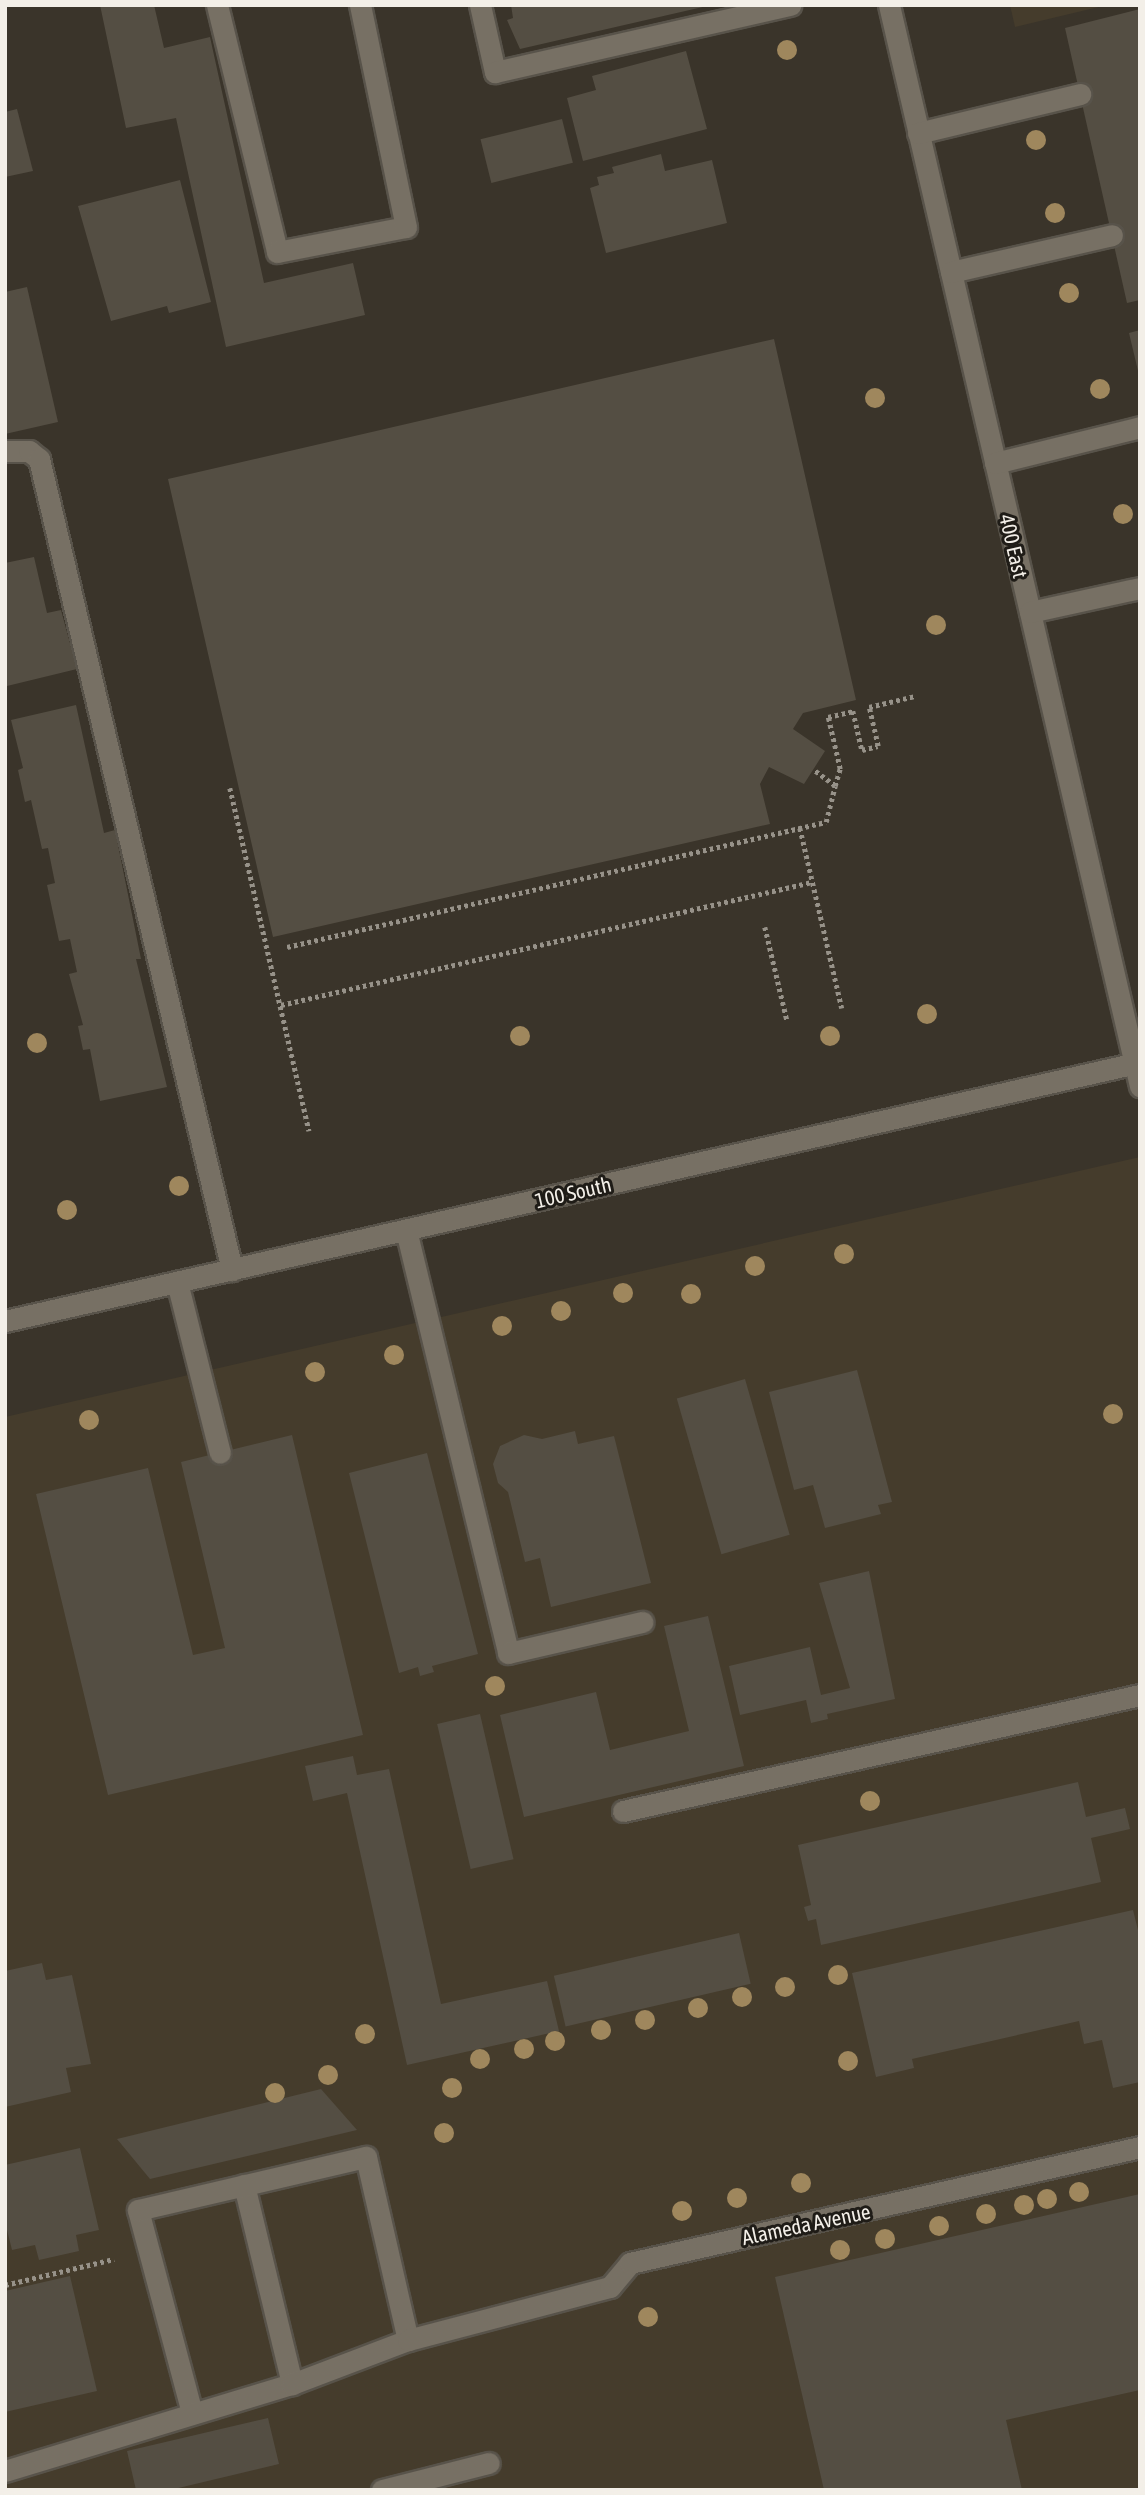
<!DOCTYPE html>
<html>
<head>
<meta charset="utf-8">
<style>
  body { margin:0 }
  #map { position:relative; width:1145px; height:2495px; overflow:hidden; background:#3a342a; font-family:"Asap Condensed",sans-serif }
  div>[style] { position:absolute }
  .built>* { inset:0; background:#453c2c }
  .building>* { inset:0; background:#544e43; transform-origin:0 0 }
  .path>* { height:4.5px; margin-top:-2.25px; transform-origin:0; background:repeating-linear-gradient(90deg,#979289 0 3.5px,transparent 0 7px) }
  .roads { filter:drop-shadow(2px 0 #58534a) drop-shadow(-2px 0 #58534a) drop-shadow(0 2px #58534a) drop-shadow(0 -2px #58534a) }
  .minor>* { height:21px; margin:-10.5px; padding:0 10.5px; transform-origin:10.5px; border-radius:10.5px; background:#777064 }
  .trees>* { width:20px; height:20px; margin:-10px; border-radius:50%; background:#9f875d }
  span { translate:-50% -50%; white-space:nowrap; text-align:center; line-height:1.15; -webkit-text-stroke:6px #1f1c17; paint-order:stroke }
  .street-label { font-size:21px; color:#f3efe8 }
  .frame { position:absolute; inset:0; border:7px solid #f3efe8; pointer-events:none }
</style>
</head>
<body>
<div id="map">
  <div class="built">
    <i style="clip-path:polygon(1010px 5px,1107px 5px,1015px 27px)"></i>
    <i style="clip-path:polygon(1140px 1157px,1140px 2490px,5px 2490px,5px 1417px)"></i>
  </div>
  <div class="building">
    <i style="clip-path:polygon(100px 5px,154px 5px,164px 48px,210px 37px,264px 283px,353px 263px,365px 315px,226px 347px,176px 118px,126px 128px)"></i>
    <i style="clip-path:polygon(511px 5px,707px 5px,707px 6px,520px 49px,507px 20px,513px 18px)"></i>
    <i style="clip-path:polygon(1140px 9px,1140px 300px,1127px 303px,1065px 28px)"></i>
    <i style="clip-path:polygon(686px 51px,707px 129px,583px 161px,567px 98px,596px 90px,592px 76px)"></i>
    <i style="clip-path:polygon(17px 109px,33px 171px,5px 177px,5px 112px)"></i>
    <i style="left:562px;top:119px;width:45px;height:84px;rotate:76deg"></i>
    <i style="clip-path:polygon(661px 154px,665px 171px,712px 160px,727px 223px,606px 253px,590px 188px,599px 185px,597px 177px,614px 173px,612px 167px)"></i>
    <i style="clip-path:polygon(180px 180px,211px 302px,169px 313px,167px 306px,111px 321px,78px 206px)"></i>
    <i style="clip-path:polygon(27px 287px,58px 422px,5px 434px,5px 292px)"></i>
    <i style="clip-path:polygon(1140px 330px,1140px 375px,1139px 375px,1129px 333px)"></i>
    <i style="clip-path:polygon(774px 339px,856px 700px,803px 713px,793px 729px,825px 751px,804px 784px,769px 767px,760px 784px,770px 824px,273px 937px,168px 479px)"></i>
    <i style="clip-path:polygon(34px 557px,47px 613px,61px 610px,77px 669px,7px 686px,5px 563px)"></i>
    <i style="clip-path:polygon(76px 705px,104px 833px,115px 830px,141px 959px,136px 959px,167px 1087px,100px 1101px,90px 1049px,83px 1050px,78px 1026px,83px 1025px,69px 974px,77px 972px,70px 939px,59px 941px,47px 885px,55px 883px,48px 848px,42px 849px,31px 800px,25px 802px,18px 770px,23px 768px,11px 720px)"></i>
    <i style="clip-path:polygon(857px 1370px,892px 1502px,878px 1505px,881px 1514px,825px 1528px,813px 1485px,794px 1490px,769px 1392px)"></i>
    <i style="left:745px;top:1379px;width:162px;height:71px;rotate:74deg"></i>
    <i style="clip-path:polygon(575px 1431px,578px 1444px,614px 1436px,651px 1583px,551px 1607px,540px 1558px,525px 1562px,508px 1492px,498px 1483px,493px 1464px,500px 1446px,524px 1435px,542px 1439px)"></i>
    <i style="clip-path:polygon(292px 1435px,363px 1735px,108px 1795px,36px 1494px,148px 1468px,193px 1655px,225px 1648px,181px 1462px)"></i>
    <i style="clip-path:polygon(427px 1453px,478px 1654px,432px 1666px,434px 1672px,420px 1676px,418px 1667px,399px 1673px,349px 1473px)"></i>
    <i style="clip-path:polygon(869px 1571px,895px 1699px,827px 1714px,828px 1719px,811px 1723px,806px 1700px,740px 1715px,729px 1666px,810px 1647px,821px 1695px,850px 1688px,819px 1583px)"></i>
    <i style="clip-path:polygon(708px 1616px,744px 1766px,524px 1817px,500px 1715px,596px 1692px,610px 1750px,689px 1731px,664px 1626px)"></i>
    <i style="left:480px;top:1714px;width:149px;height:44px;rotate:77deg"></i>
    <i style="clip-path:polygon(353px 1756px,357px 1775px,389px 1769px,441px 2004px,547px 1981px,559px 2031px,407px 2065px,347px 1793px,313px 1801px,305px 1766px)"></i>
    <i style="clip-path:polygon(1078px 1782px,1086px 1817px,1125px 1808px,1130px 1829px,1091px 1838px,1101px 1882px,821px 1945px,816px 1919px,808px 1921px,804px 1907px,811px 1905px,798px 1845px)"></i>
    <i style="clip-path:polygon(1133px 1910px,1140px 1938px,1140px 2082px,1113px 2088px,1102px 2040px,1084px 2044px,1079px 2021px,912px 2059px,914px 2068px,876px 2077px,852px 1973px)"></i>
    <i style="left:739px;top:1933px;width:52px;height:190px;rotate:77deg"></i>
    <i style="clip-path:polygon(42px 1963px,46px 1980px,72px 1975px,91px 2064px,66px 2068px,71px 2092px,5px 2107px,5px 1971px)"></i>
    <i style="clip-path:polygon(321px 2089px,357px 2130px,150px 2179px,117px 2139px)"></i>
    <i style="clip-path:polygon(80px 2148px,99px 2230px,76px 2235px,79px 2251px,39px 2260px,35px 2245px,12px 2250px,5px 2222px,5px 2165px)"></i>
    <i style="clip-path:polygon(1140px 2194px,1140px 2390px,1006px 2420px,1022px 2490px,824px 2490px,775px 2277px)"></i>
    <i style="clip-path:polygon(70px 2276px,97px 2391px,5px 2412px,5px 2291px)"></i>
    <i style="clip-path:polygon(268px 2418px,279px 2464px,170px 2490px,136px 2490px,127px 2451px)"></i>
  </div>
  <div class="path">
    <i style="left:835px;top:786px;width:18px;rotate:-74deg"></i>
    <i style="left:840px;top:769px;width:53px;rotate:-103deg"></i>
    <i style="left:828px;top:717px;width:26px;rotate:-13deg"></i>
    <i style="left:853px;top:711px;width:40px;rotate:77deg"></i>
    <i style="left:862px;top:750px;width:16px;rotate:-14deg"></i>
    <i style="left:878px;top:746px;width:40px;rotate:-103deg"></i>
    <i style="left:869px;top:707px;width:47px;rotate:-13.4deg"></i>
    <i style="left:230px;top:788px;width:352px;rotate:77deg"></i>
    <i style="left:800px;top:828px;width:185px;rotate:76.9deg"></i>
    <i style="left:765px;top:927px;width:96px;rotate:76.7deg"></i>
    <i style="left:287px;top:947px;width:553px;rotate:-13.06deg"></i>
    <i style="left:826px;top:822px;width:37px;rotate:-76deg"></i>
    <i style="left:835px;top:786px;width:26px;rotate:-143deg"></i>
    <i style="left:281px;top:1005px;width:545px;rotate:-13.04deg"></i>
    <i style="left:5px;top:2285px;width:112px;rotate:-13.4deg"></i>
  </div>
  <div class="roads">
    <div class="minor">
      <i style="left:217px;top:5px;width:254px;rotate:76.3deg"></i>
      <i style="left:277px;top:252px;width:131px;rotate:-11deg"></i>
      <i style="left:406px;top:227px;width:227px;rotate:-101.7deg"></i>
      <i style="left:480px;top:5px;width:69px;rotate:77.4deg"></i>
      <i style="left:495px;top:72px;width:303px;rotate:-12.8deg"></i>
      <i style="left:889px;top:5px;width:1110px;rotate:76.93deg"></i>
      <i style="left:918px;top:133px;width:167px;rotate:-13.5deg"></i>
      <i style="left:951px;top:272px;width:165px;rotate:-12.9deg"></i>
      <i style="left:5px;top:451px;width:24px"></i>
      <i style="left:29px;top:451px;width:13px;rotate:39deg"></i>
      <i style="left:39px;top:459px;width:834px;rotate:76.61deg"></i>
      <i style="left:995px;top:463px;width:149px;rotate:-13.9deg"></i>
      <i style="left:1030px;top:612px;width:113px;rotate:-12.3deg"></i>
      <i style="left:406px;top:1230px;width:435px;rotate:76.4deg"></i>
      <i style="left:508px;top:1653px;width:138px;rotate:-13deg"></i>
      <i style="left:177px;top:1282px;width:176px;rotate:75.9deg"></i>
      <i style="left:5px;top:1321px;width:1164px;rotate:-12.85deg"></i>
      <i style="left:623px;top:1811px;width:530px;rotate:-12.65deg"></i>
      <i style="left:244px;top:2185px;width:205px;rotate:76.4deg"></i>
      <i style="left:192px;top:2413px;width:210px;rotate:-104.9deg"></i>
      <i style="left:138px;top:2210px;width:234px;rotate:-13.1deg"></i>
      <i style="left:366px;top:2157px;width:188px;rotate:77.1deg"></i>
      <i style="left:5px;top:2471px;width:300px;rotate:-16.9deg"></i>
      <i style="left:292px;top:2384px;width:124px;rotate:-20.8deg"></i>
      <i style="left:408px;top:2340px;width:209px;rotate:-14.7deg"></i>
      <i style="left:610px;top:2287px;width:31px;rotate:-50deg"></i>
      <i style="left:630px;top:2263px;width:523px;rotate:-12.81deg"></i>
      <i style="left:382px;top:2490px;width:110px;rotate:-14.2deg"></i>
    </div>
  </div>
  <div class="trees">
    <i style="left:787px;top:50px"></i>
    <i style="left:1036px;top:140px"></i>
    <i style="left:1055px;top:213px"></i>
    <i style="left:1069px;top:293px"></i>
    <i style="left:1100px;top:389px"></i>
    <i style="left:875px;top:398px"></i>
    <i style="left:1123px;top:514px"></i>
    <i style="left:936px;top:625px"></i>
    <i style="left:927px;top:1014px"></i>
    <i style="left:520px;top:1036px"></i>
    <i style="left:830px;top:1036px"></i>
    <i style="left:37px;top:1043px"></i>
    <i style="left:179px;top:1186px"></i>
    <i style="left:67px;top:1210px"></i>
    <i style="left:844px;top:1254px"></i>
    <i style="left:755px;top:1266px"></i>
    <i style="left:623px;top:1293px"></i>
    <i style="left:691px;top:1294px"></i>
    <i style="left:561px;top:1311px"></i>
    <i style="left:502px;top:1326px"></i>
    <i style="left:394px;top:1355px"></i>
    <i style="left:315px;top:1372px"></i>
    <i style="left:1113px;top:1414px"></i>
    <i style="left:89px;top:1420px"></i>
    <i style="left:495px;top:1686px"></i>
    <i style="left:870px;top:1801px"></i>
    <i style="left:838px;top:1975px"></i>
    <i style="left:785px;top:1987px"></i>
    <i style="left:742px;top:1997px"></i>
    <i style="left:698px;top:2008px"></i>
    <i style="left:645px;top:2020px"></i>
    <i style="left:601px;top:2030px"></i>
    <i style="left:365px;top:2034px"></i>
    <i style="left:555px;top:2041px"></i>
    <i style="left:524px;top:2049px"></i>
    <i style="left:480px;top:2059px"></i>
    <i style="left:848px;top:2061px"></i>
    <i style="left:328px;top:2075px"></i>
    <i style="left:452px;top:2088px"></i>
    <i style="left:275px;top:2093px"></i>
    <i style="left:444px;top:2133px"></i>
    <i style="left:801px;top:2183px"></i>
    <i style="left:1079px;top:2192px"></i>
    <i style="left:737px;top:2198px"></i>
    <i style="left:1047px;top:2199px"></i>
    <i style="left:1024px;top:2205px"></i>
    <i style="left:682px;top:2211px"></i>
    <i style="left:986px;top:2214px"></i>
    <i style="left:939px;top:2226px"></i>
    <i style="left:885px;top:2239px"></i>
    <i style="left:840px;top:2250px"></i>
    <i style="left:648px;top:2317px"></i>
  </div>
  <div class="street-label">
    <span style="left:1014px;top:546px;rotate:77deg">400 East</span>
    <span style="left:573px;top:1192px;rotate:-13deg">100 South</span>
    <span style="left:806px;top:2224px;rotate:-12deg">Alameda Avenue</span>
  </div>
  <div class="frame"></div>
</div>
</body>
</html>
